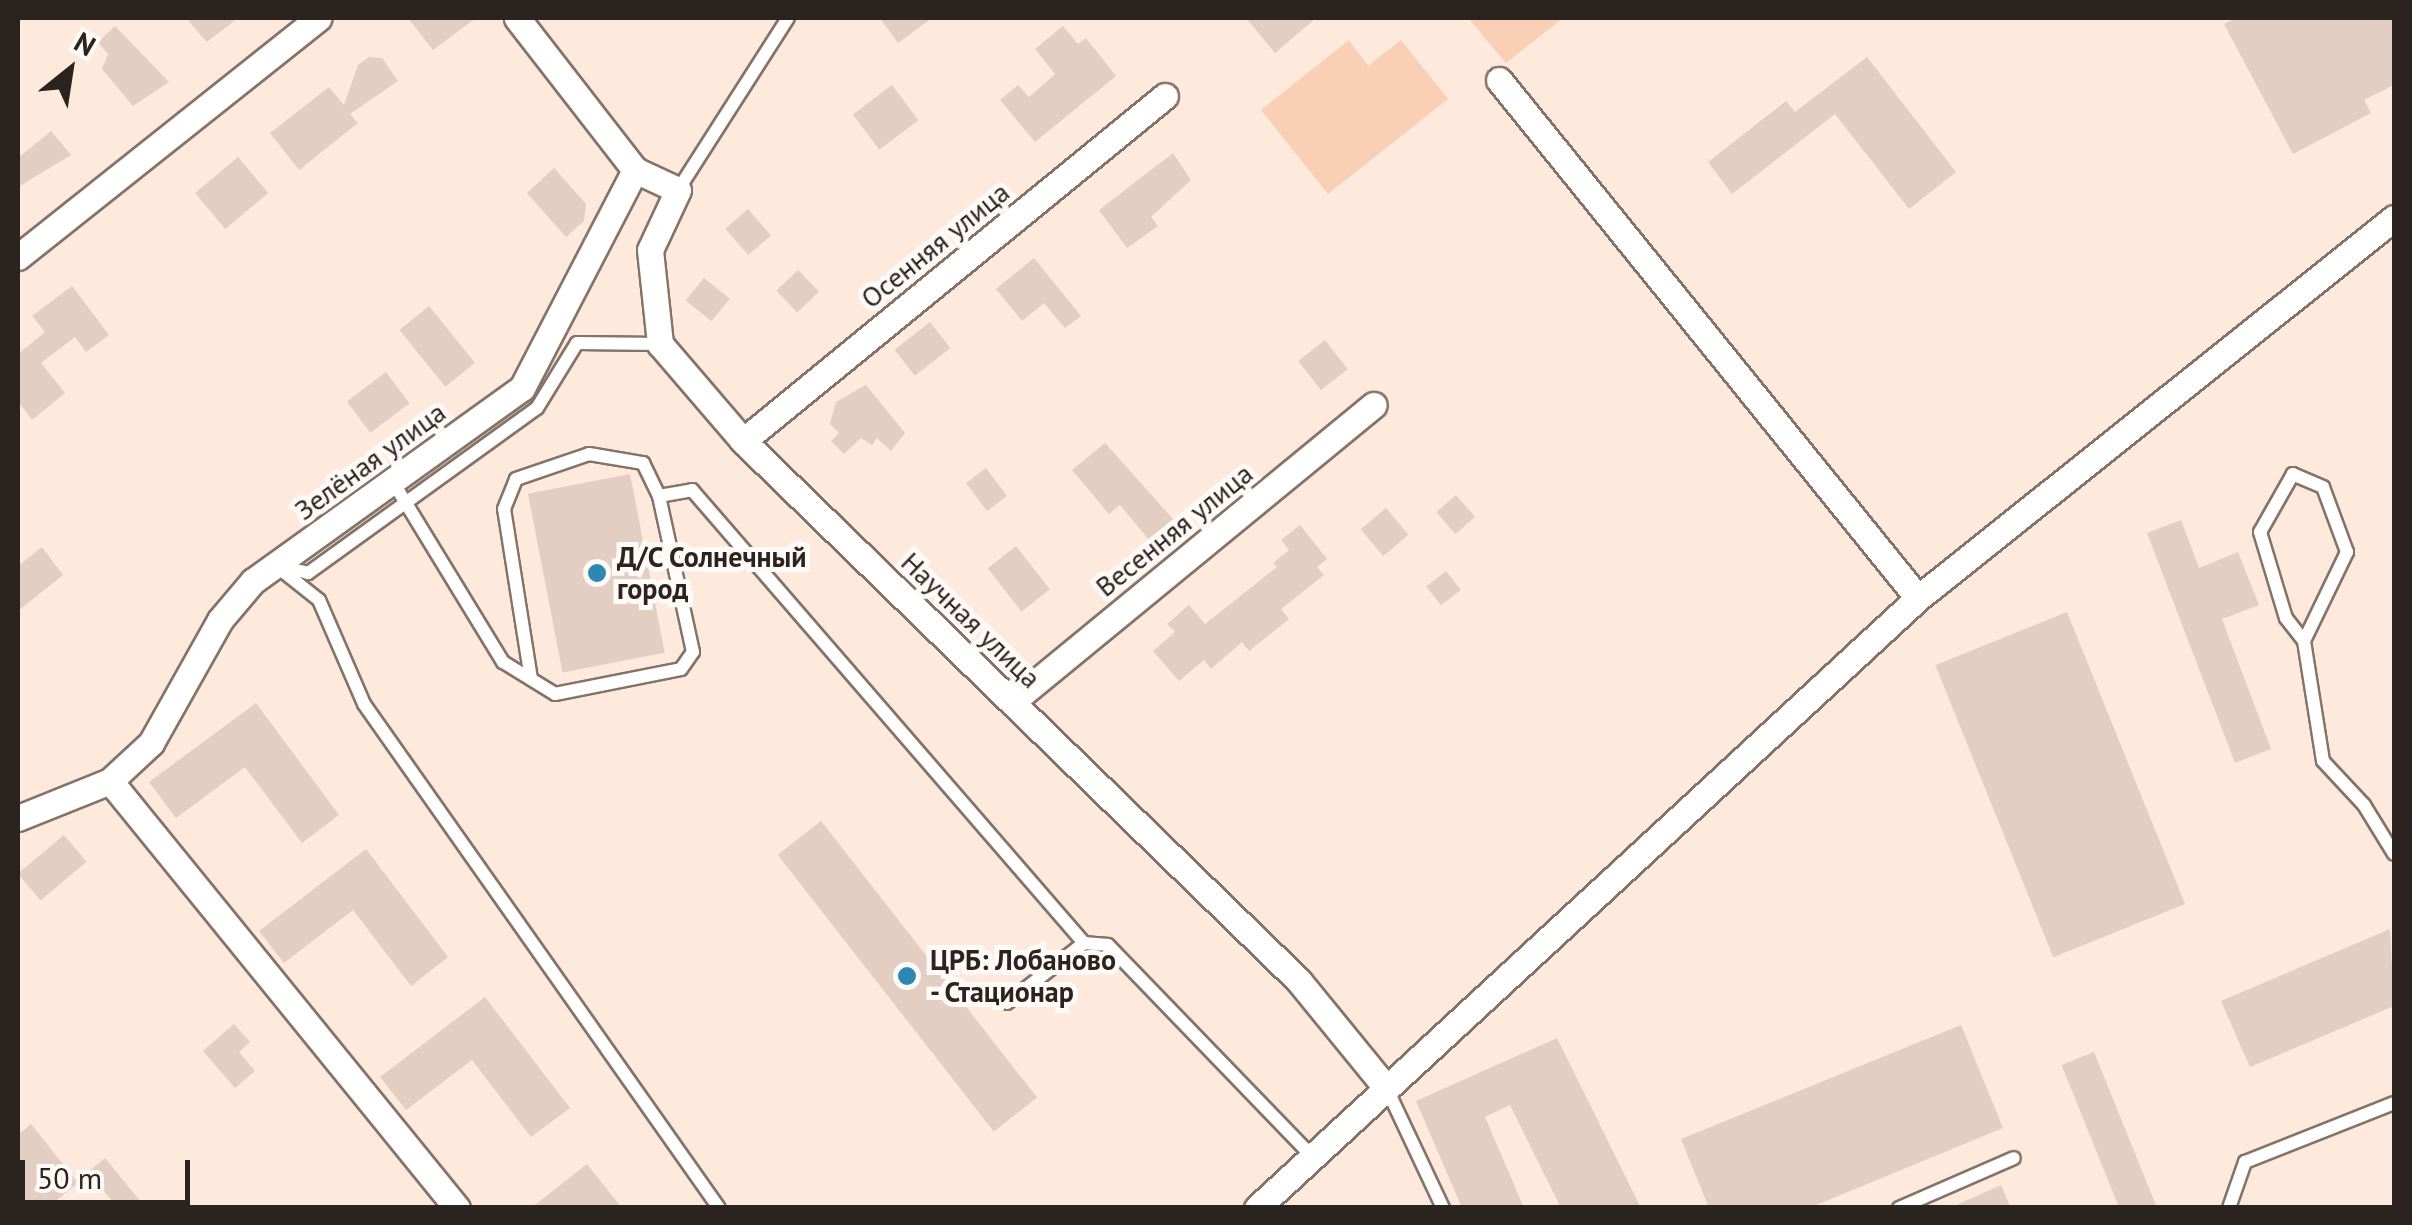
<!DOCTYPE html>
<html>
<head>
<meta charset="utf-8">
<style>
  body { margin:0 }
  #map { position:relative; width:2412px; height:1225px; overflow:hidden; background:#fee9dd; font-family:"PT Sans",sans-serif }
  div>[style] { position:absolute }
  .green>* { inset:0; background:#f9cfb6 }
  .building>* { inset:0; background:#e2cec2; transform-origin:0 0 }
  .roads { filter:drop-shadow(2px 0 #857368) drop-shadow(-2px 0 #857368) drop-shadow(0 2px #857368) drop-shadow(0 -2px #857368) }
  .lane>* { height:12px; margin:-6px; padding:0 6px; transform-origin:6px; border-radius:6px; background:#fff }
  .street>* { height:25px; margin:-12.5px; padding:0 12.5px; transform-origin:12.5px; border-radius:12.5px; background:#fff }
  .dots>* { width:28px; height:28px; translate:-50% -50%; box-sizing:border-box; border:5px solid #fefaf8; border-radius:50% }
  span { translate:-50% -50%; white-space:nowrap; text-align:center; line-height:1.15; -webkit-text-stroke:10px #fefaf8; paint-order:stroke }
  .street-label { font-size:28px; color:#2b231f }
  .poi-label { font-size:28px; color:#2b231f; font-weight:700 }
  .left { translate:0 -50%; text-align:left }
  .frame { position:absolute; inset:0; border:20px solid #2b231f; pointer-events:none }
  .north { position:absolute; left:20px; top:20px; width:100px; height:100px; -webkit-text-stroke:8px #fefaf8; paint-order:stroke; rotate:30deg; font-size:28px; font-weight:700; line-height:40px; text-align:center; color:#2b231f }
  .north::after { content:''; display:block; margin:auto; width:35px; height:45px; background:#2b231f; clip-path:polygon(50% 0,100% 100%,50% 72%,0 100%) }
  .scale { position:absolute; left:20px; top:1160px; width:170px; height:45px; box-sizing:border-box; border:5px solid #2b231f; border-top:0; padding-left:12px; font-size:30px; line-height:35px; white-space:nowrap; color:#2b231f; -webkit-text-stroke:8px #fefaf8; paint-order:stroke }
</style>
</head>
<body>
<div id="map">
  <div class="green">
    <i style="clip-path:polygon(1468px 18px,1563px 18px,1506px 63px)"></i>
    <i style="clip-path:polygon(1349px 40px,1368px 66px,1401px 40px,1448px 99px,1328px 194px,1261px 110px)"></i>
  </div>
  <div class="building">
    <i style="clip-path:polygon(186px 18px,238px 18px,207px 42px)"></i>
    <i style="clip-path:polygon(408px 18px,476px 18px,433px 50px)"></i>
    <i style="clip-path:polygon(880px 18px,932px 18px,898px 43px)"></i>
    <i style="clip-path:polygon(1246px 18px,1316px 18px,1275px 53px)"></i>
    <i style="clip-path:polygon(2236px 18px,2394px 18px,2394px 85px,2364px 100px,2371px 113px,2293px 154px,2224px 24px)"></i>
    <i style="clip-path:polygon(115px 26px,169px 82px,133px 106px,102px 69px,108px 54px,98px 42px)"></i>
    <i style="clip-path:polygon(1063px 26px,1078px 44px,1086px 38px,1116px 76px,1035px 142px,1000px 100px,1018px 85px,1029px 97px,1055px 74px,1035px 49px)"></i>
    <i style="clip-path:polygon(369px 57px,382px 58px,398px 81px,350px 114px,358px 123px,299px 170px,270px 133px,329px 87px,344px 105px,358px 65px)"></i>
    <i style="clip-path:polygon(1867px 57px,1956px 172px,1909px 209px,1835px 114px,1732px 194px,1708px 162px,1786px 101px,1795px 112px)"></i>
    <i style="left:892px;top:85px;width:44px;height:49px;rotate:53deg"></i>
    <i style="clip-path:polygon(51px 131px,71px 155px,18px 187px,18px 158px)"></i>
    <i style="clip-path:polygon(1173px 153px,1191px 180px,1151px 217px,1158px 226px,1127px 248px,1099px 210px)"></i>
    <i style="left:238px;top:157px;width:47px;height:56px;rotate:50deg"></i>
    <i style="clip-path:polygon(554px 168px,586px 204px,584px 221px,566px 237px,527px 193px)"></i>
    <i style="left:748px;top:209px;width:35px;height:30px;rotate:49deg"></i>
    <i style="clip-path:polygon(1034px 258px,1081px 316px,1065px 328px,1044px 303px,1022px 321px,996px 289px)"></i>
    <i style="left:798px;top:270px;width:30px;height:30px;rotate:46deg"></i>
    <i style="left:704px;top:278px;width:33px;height:29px;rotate:39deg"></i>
    <i style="clip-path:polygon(72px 286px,109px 335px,86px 352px,75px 337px,41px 363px,65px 393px,32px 420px,18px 401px,18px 354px,45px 332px,32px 316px)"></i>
    <i style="left:429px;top:306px;width:73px;height:38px;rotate:51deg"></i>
    <i style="left:930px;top:322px;width:33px;height:45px;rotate:52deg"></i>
    <i style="left:1325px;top:340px;width:37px;height:34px;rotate:52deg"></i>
    <i style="left:386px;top:372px;width:39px;height:49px;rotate:53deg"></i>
    <i style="clip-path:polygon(866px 385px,905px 433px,891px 451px,877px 438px,872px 445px,861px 438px,844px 454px,831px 441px,839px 433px,830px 424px,836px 402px)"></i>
    <i style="clip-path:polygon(1105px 443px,1173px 519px,1149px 540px,1120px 505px,1109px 514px,1072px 470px)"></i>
    <i style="left:986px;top:468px;width:35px;height:25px;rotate:53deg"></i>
    <i style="left:630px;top:474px;width:182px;height:104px;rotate:79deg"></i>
    <i style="left:1456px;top:495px;width:29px;height:26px;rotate:49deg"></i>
    <i style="left:1386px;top:508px;width:35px;height:33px;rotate:50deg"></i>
    <i style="clip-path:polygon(2181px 520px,2199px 568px,2238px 552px,2259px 605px,2222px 619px,2271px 749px,2235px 763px,2147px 533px)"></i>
    <i style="clip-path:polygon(1300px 525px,1327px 559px,1317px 567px,1324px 575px,1281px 609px,1289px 619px,1249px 651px,1242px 642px,1211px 669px,1204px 660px,1179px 681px,1153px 651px,1175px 632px,1167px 624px,1189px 605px,1205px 624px,1277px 567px,1273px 563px,1289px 550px,1281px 540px)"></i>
    <i style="left:1016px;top:546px;width:55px;height:36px;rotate:52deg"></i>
    <i style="clip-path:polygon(42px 547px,63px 575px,18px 611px,18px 566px)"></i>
    <i style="left:1446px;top:571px;width:24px;height:25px;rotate:52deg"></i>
    <i style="left:2067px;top:612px;width:315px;height:142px;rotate:68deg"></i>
    <i style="clip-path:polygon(256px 703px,339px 815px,302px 843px,245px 767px,176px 818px,149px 782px)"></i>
    <i style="left:821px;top:821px;width:351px;height:55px;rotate:52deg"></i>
    <i style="left:64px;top:835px;width:35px;height:60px;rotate:50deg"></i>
    <i style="clip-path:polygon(366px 849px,448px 957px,411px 986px,353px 910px,284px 963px,259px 931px)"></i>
    <i style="clip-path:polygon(2390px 929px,2394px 1006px,2250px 1067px,2221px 1001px)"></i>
    <i style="clip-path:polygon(485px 997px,570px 1108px,531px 1137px,472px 1060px,406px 1110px,380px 1077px)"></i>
    <i style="clip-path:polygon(234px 1024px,250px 1042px,239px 1052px,255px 1071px,235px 1088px,203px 1051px)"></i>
    <i style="clip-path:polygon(1961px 1025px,2003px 1128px,1809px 1208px,1709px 1208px,1681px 1139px)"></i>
    <i style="clip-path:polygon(1557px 1038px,1641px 1208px,1561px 1208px,1510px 1105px,1485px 1117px,1524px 1208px,1462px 1208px,1416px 1101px)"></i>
    <i style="left:2094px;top:1052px;width:168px;height:35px;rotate:68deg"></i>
    <i style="clip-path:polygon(31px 1124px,78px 1183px,47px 1208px,18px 1208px,18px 1135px)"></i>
    <i style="clip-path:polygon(105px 1158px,146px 1208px,118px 1208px,88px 1172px)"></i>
    <i style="clip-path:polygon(587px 1164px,622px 1208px,531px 1208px)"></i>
    <i style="clip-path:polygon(2001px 1185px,2011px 1208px,1950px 1208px)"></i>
  </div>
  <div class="roads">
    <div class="lane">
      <i style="left:678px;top:190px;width:204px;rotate:-57.4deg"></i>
      <i style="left:393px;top:482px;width:211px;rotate:58.6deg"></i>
      <i style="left:503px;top:662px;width:61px;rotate:31.6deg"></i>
      <i style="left:555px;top:694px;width:128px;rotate:-11.2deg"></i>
      <i style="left:681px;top:669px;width:21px;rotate:-55deg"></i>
      <i style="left:693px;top:652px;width:160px;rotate:-102.3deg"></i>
      <i style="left:659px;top:496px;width:34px;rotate:-10deg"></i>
      <i style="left:692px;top:490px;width:599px;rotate:49.13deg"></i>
      <i style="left:275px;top:565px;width:56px;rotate:38.5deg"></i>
      <i style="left:319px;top:600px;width:113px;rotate:66.6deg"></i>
      <i style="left:364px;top:704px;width:616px;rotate:54.84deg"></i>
      <i style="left:283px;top:567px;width:26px;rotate:13deg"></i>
      <i style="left:308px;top:573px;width:282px;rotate:-35.8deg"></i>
      <i style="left:537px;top:408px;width:76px;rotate:-58.4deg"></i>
      <i style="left:577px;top:343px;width:83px;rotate:0.7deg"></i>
      <i style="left:2304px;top:641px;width:99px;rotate:-64.2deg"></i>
      <i style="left:2347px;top:552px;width:69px;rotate:-110.3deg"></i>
      <i style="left:2323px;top:487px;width:33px;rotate:-157deg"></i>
      <i style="left:2293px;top:474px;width:67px;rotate:119.6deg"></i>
      <i style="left:2260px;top:532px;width:90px;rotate:73.2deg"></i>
      <i style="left:2286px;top:618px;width:29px;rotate:52deg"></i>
      <i style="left:2304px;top:641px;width:121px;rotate:81deg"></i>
      <i style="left:2323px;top:761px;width:60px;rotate:47deg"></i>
      <i style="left:2364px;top:805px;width:57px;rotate:58.5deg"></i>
      <i style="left:531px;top:679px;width:172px;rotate:-99deg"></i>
      <i style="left:504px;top:509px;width:32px;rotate:-68deg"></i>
      <i style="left:516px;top:479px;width:77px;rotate:-18.9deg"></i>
      <i style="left:589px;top:454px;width:55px;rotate:9.5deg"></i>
      <i style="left:643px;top:463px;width:37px;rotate:64deg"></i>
      <i style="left:1007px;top:1003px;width:98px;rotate:-37.9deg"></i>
      <i style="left:1084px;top:943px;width:24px;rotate:5deg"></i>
      <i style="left:1108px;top:945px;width:295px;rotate:46deg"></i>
      <i style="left:1387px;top:1089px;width:132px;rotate:64.8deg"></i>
      <i style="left:1899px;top:1208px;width:125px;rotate:-23.5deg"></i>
      <i style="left:2229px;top:1208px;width:49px;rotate:-70.8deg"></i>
      <i style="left:2245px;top:1162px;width:160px;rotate:-21.6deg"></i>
    </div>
    <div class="street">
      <i style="left:517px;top:18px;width:192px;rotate:52.2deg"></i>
      <i style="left:635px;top:170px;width:47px;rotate:24.9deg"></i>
      <i style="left:678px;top:190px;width:66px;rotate:115deg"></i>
      <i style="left:650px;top:250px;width:95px;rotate:83.9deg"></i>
      <i style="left:660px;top:344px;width:128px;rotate:49.4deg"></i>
      <i style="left:743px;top:441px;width:775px;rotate:44.16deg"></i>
      <i style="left:1299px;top:981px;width:139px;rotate:50.8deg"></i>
      <i style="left:1499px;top:80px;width:666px;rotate:51.03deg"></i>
      <i style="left:18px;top:257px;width:384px;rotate:-38.5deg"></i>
      <i style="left:743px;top:441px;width:545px;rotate:-39.27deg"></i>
      <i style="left:1012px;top:702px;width:468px;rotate:-39.4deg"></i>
      <i style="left:110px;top:781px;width:550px;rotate:50.9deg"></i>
      <i style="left:18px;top:818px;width:99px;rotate:-21.9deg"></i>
      <i style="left:110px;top:781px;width:56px;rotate:-42.8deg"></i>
      <i style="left:151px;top:743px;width:141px;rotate:-60.7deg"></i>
      <i style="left:220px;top:620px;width:51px;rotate:-49.8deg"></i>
      <i style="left:253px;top:581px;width:331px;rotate:-35.7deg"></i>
      <i style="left:522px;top:388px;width:246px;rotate:-62.6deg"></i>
      <i style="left:1257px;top:1208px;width:899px;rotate:-42.7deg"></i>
      <i style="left:1918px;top:598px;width:609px;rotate:-38.6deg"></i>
    </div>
  </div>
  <div class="dots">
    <i style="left:597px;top:573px;background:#2e86b4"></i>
    <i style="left:907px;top:976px;background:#2e86b4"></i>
  </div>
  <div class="street-label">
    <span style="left:935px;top:245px;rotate:-39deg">Осенняя улица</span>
    <span style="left:370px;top:461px;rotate:-36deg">Зелёная улица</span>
    <span style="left:1174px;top:530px;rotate:-39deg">Весенняя улица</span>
    <span style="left:971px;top:620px;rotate:44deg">Научная улица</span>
  </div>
  <div class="poi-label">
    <span class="left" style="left:617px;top:573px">Д/С Солнечный<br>город</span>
    <span class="left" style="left:930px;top:976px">ЦРБ: Лобаново<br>- Стационар</span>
  </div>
  <div class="frame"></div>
  <div class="north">N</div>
  <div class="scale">50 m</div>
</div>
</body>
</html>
